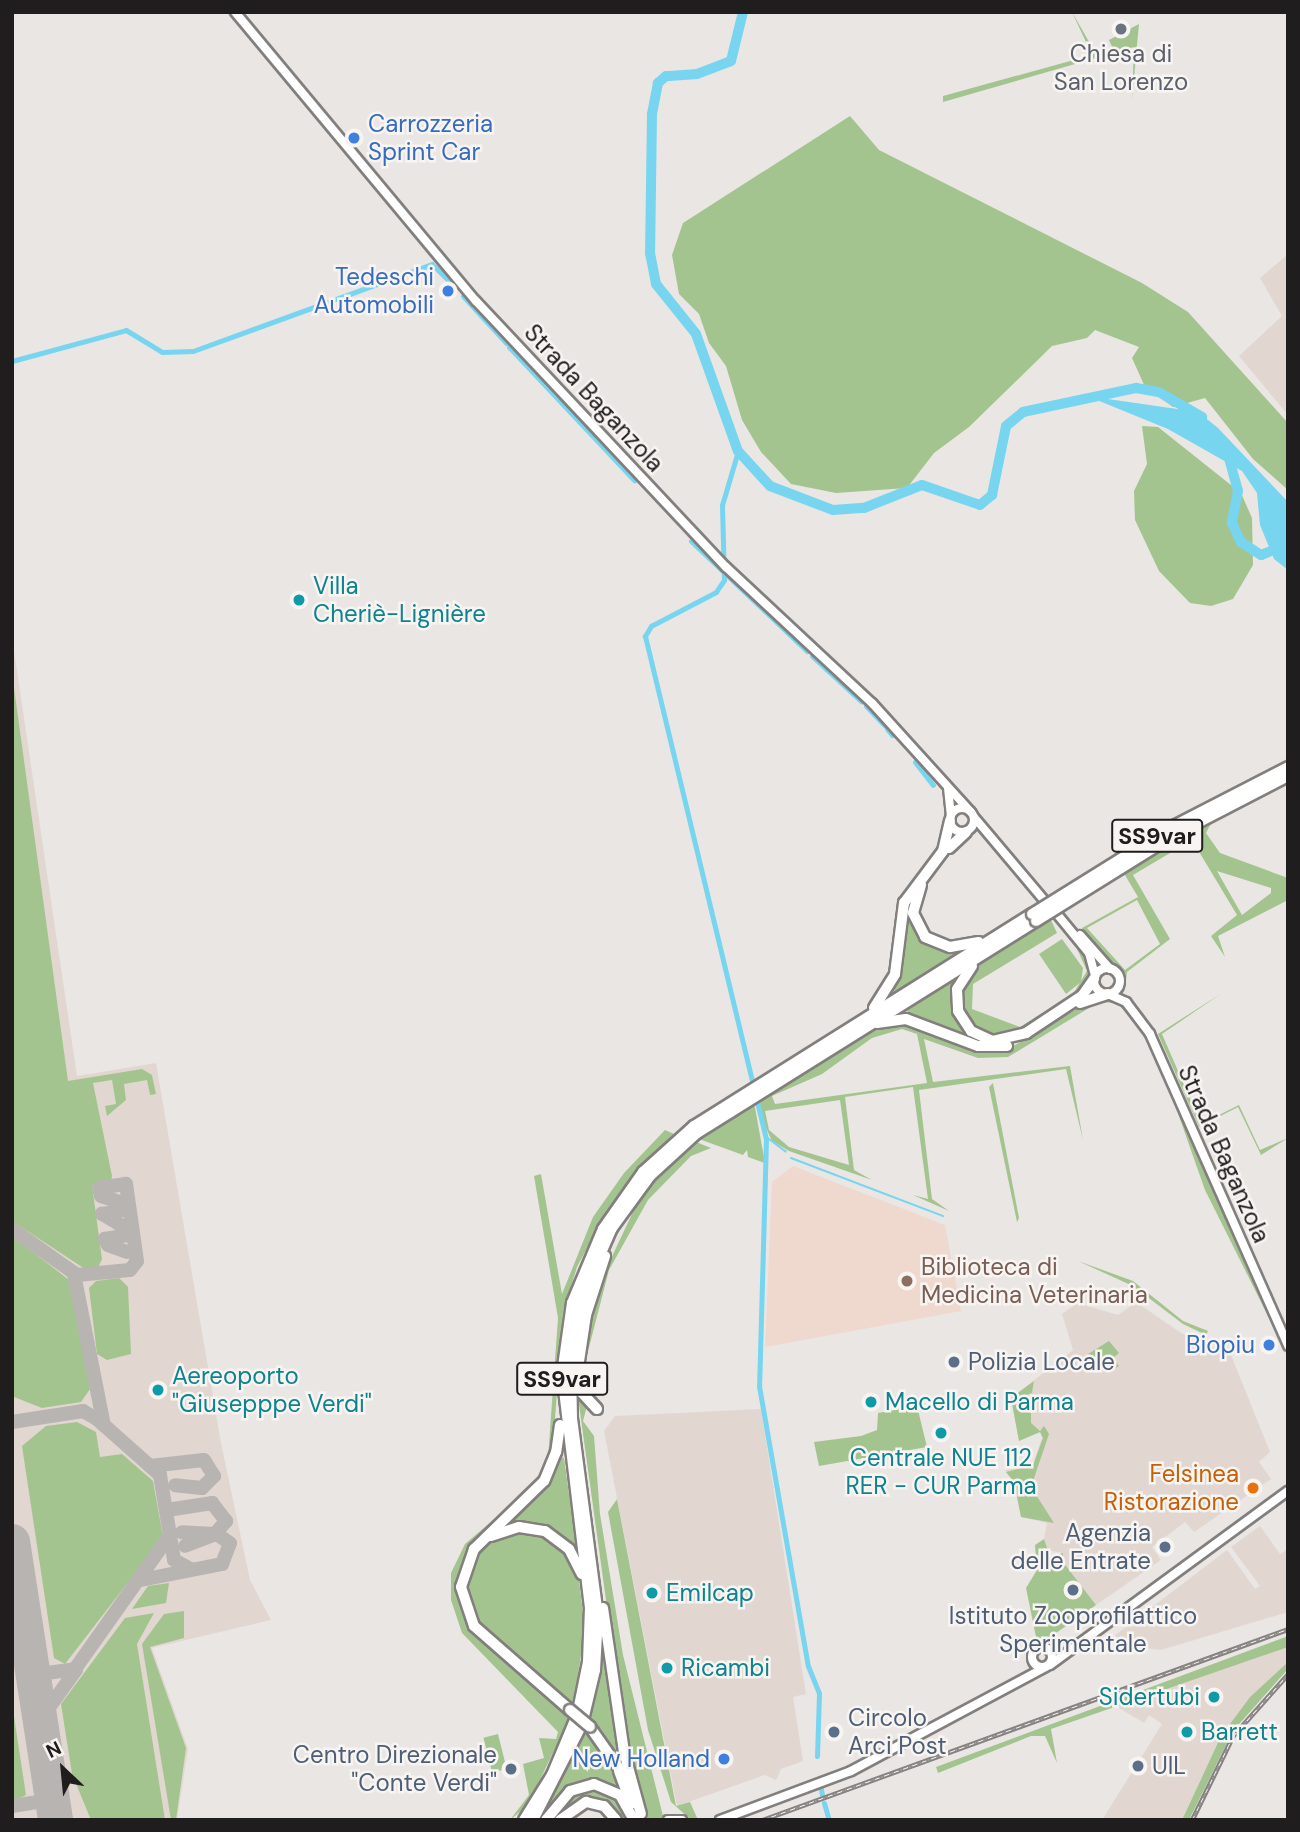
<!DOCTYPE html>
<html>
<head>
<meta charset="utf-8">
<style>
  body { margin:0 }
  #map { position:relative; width:1300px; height:1832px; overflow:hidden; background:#eae6e4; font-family:"DM Sans",sans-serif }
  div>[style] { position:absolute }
  .built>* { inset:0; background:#e1d7d0 }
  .education>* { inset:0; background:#efd8cd }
  .green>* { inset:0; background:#a4c48f; transform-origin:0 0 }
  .water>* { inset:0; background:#77d5ef }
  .stream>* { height:2px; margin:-1px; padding:0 1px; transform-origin:1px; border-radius:1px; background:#77d5ef }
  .canal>* { height:5px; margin:-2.5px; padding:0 2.5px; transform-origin:2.5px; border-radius:2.5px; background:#77d5ef }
  .river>* { height:10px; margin:-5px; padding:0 5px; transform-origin:5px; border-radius:5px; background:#77d5ef }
  .taxiway>* { height:14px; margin:-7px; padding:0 7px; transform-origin:7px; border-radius:7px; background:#b8b4b2 }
  .runway>* { height:35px; margin:-17.5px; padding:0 17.5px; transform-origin:17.5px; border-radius:17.5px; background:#b8b4b2 }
  .roads { filter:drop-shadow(2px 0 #827f7d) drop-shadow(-2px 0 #827f7d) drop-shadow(0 2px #827f7d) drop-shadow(0 -2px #827f7d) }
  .secondary>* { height:8px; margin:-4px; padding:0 4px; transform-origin:4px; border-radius:4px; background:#fff }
  .secondary>.ring { margin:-4px; padding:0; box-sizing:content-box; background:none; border:8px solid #fff; border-radius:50% }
  .highway>* { height:10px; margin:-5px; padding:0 5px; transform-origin:5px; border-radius:5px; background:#fff }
  .rail>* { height:4.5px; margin-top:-2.25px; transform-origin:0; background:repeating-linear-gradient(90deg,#f7f4f2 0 5px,#858281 0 10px); box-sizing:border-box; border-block:2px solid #858281 }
  .bridges { filter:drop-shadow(2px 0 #827f7d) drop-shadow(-2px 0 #827f7d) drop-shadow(0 2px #827f7d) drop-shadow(0 -2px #827f7d) }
  .highway-bridge>* { height:10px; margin:-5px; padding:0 5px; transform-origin:5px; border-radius:5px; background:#fff }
  .dots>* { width:19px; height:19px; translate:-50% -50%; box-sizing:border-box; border:4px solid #f7f4f2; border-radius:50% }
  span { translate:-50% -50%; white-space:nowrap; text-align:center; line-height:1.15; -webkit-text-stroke:5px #f7f4f2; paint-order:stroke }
  .shield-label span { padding:2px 5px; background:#f7f4f2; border:2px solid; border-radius:5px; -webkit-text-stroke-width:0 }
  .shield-label { font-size:23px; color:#1f1d1d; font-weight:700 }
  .worship-label { font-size:24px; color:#5b616d }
  .shop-label { font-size:24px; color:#366cbe }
  .left { translate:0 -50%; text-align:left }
  .right { translate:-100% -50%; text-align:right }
  .street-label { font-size:24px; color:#1f1d1d }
  .culture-label { font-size:24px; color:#0d838f }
  .education-label { font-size:24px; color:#785e54 }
  .service-label { font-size:24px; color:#4e5e75 }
  .food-label { font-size:24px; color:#c56008 }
  .frame { position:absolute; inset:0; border:14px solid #1f1d1d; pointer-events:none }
  .north { position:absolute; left:28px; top:1734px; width:70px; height:70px; -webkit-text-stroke:5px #f7f4f2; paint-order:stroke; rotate:334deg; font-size:19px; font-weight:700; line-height:28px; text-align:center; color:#1f1d1d }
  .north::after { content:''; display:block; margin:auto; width:24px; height:32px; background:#1f1d1d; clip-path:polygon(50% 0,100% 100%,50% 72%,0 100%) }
</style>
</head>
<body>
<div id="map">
  <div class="built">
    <i style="clip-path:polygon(1288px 254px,1288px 415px,1239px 356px,1282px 316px,1260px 278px)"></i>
    <i style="clip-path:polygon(12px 637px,77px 1076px,156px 1063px,221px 1443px,250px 1580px,271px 1620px,152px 1648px,188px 1749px,177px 1820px,12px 1820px)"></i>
    <i style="clip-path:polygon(1136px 1302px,1181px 1333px,1231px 1355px,1270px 1452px,1259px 1462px,1271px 1479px,1194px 1532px,1185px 1522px,1152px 1547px,1161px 1560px,1096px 1605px,1063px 1562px,1063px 1553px,1034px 1548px,1044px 1539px,1047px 1523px,1021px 1517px,1014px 1482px,1005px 1470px,1033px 1465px,1042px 1437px,1040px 1432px,1019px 1441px,1011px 1398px,1073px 1350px,1062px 1314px,1077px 1303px,1118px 1315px)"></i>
    <i style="clip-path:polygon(761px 1409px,806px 1694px,793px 1697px,803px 1761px,781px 1769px,776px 1780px,765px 1775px,677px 1806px,604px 1431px,615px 1416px)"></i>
    <i style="clip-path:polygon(1260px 1526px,1280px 1554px,1288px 1549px,1288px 1612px,1161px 1650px,1105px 1643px,1227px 1550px,1255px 1589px,1260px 1586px,1231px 1547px)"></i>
    <i style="clip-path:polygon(1288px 1647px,1288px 1662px,1250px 1697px,1221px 1736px,1182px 1820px,1102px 1820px,1162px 1724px,1149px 1715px,1144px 1723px,1114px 1705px)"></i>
  </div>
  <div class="education">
    <i style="clip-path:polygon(793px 1166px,945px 1225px,961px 1311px,765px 1347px,772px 1182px)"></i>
  </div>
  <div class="green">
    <i style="clip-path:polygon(1072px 12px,1096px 54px,1113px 49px,1109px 40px,1139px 24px,1132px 100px,1134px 47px,943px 102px,943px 96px,1092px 55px)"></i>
    <i style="clip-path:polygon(850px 116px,879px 150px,1142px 283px,1188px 312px,1288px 423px,1288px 490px,1253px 459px,1205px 398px,1173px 407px,1145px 387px,1132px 358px,1139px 347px,1095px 330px,1087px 338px,1052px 346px,969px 427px,934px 453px,907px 488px,836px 493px,791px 484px,761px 452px,742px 420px,726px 366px,709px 343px,699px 314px,679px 294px,672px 255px,683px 223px)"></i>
    <i style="clip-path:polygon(1142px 426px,1158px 427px,1241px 493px,1252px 518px,1253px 565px,1233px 599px,1211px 606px,1190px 603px,1159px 571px,1135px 520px,1134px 491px,1147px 464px)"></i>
    <i style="clip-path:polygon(12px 673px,68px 1081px,142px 1069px,152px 1075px,156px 1094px,150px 1095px,147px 1080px,124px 1084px,126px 1100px,107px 1116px,105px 1106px,116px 1104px,112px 1080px,93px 1083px,112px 1176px,111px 1182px,92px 1185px,102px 1259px,98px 1268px,88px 1271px,12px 1221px)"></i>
    <i style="clip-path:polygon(evenodd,1214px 818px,1206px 833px,1220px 853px,1288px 878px,1288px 900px,1218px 936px,1225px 957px,1211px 936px,1237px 915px,1192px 840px,1133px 875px,1170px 939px,1127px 972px,1126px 980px,1082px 928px,1138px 897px,1125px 875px,1090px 893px,1214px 818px,1217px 871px,1271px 888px,1271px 893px,1242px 915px,1217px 871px,1214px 818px,1137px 900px,1160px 944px,1125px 970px,1087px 928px,1137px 900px)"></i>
    <i style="clip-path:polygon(910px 900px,920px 936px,938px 949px,960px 952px,894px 994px)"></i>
    <i style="clip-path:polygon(1050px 918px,1057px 933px,973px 984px,972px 1009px,1020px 1027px,1073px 994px,1087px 971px,1073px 940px,1085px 952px,1091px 976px,1087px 987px,1013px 1037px,983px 1036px,961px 1013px,959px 990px,973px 968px)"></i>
    <i style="clip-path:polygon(1062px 939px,1083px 968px,1081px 982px,1066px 994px,1039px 954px)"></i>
    <i style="clip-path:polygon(956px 977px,955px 1014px,976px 1040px,907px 1014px,908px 1007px)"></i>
    <i style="clip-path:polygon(1222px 993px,1162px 1034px,1201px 1124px,1239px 1105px,1260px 1150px,1288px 1138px,1261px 1155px,1238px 1107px,1199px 1127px,1158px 1034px)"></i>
    <i style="clip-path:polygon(evenodd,1110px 998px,1125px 1005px,1132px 1019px,1117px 1003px,1099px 1002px,1008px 1057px,978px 1058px,924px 1039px,933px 1082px,1070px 1066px,1083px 1140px,1066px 1069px,919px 1090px,932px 1199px,949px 1211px,913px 1195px,928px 1199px,913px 1087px,845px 1097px,854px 1170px,872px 1180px,789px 1151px,772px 1141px,765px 1126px,759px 1100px,881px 1025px,899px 1021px,994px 1051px,1015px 1045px,1089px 1002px,1110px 998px,902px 1029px,917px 1034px,927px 1083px,775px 1104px,772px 1096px,822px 1074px,872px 1038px,902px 1029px,1110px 998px,840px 1100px,849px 1165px,789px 1147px,769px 1130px,765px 1111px,840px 1100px)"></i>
    <i style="clip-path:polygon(993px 1083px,1019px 1218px,1017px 1222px,989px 1087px)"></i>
    <i style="clip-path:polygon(754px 1102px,765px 1163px,748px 1157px,747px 1150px,743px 1155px,699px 1139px)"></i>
    <i style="clip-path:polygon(1174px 1102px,1267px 1314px,1205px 1190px)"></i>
    <i style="clip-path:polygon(665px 1130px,674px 1134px,607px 1210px,577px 1267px,563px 1313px,552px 1458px,541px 1480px,477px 1541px,462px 1561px,456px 1585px,462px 1613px,477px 1634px,570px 1717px,528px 1805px,510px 1820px,529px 1795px,523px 1764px,544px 1758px,539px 1738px,556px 1739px,558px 1732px,462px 1633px,451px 1600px,451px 1573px,465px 1544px,534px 1485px,548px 1458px,558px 1318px,534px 1176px,541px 1174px,562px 1294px,593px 1217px,624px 1173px)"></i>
    <i style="clip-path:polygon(696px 1142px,711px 1148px,691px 1156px,648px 1200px,609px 1270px,586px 1359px,585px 1377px,595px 1400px,583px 1386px,582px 1349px,598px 1286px,641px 1195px)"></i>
    <i style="clip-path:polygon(12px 1236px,73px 1283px,90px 1389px,81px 1402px,42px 1408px,14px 1397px)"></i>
    <i style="clip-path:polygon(1078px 1261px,1133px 1281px,1183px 1321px,1208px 1331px,1206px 1335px,1183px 1324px,1133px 1286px)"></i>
    <i style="clip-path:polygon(119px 1278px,128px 1287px,131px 1354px,107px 1360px,97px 1354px,89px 1288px,96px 1281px)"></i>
    <i style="clip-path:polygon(1109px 1341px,1119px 1353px,1113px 1358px,1119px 1366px,1110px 1371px,1088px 1354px)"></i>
    <i style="clip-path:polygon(1034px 1381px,1032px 1393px,1023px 1396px,1022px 1401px,1030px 1412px,1025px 1400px,1031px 1398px,1031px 1423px,1040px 1431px,1044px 1426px,1049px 1434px,1031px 1487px,1054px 1523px,1021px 1517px,1014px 1482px,1006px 1472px,1033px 1465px,1043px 1438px,1040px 1432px,1019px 1441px,1011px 1398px)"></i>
    <i style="clip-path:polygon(576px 1383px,587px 1406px,583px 1421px,594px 1436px,600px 1514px,623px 1655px,664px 1820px,649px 1820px,627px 1752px)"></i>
    <i style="clip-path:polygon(917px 1406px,927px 1447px,819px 1466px,814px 1442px,861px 1436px,877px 1430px,878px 1413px)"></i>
    <i style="clip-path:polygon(77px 1422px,96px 1432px,100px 1457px,122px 1454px,153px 1481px,163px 1537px,65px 1664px,54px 1658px,22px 1446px,46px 1426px)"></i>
    <i style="clip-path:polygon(559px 1456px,564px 1458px,577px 1550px,516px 1524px,502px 1526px,539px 1493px)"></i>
    <i style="clip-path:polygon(617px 1499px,676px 1806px,690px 1802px,698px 1820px,690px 1819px,671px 1802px,648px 1730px,608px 1512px)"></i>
    <i style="clip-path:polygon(507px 1531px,536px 1531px,562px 1545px,578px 1571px,585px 1630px,573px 1707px,476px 1621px,464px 1589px,479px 1549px)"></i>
    <i style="clip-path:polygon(1044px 1539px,1050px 1557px,1063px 1553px,1063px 1562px,1096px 1605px,1046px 1640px,1036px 1637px,1026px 1588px,1037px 1570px,1035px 1545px)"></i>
    <i style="clip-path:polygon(169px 1583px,166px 1603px,132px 1609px,148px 1586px)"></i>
    <i style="clip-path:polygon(184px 1611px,184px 1638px,150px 1647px,186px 1748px,176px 1820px,171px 1820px,142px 1644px,164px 1614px)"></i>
    <i style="clip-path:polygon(154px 1613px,137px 1644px,165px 1820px,91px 1820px,72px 1774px,61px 1704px,125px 1618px)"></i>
    <i style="clip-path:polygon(603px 1628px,625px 1769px,610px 1743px,588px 1720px)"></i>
    <i style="clip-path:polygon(1288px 1636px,1288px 1647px,1051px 1729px,1057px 1763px,1045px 1736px,1031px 1736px,938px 1773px,936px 1767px)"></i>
    <i style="clip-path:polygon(1288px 1662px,1288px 1669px,1233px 1731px,1189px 1820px,1182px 1820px,1221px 1736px,1250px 1697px)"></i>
    <i style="clip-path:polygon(12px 1703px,26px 1795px,12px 1802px)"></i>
    <i style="clip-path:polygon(585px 1730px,605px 1748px,625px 1794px,603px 1783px,580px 1783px,540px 1820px)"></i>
    <i style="left:498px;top:1734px;width:36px;height:15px;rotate:76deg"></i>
    <i style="clip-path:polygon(591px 1787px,617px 1796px,630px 1820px,620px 1820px,587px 1799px,549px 1820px,569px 1795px)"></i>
  </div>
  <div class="water">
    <i style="clip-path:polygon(1087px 396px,1198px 412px,1218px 428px,1288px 502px,1288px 570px,1274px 559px,1260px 525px,1257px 493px,1242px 471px,1168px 429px)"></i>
  </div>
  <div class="stream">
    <i style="left:765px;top:1136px;width:26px;rotate:37deg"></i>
    <i style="left:791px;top:1158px;width:163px;rotate:20.9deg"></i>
  </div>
  <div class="canal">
    <i style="left:463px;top:296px;width:64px;rotate:47.5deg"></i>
    <i style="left:509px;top:347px;width:183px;rotate:46.8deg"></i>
    <i style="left:12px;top:361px;width:118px;rotate:-15.2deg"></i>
    <i style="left:126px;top:330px;width:42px;rotate:31.4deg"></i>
    <i style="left:162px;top:352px;width:31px;rotate:-2deg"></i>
    <i style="left:193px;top:351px;width:254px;rotate:-20deg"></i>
    <i style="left:432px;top:264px;width:33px;rotate:45deg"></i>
    <i style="left:738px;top:451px;width:56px;rotate:106.5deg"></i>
    <i style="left:722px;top:505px;width:75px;rotate:88.5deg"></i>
    <i style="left:724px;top:580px;width:14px;rotate:124deg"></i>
    <i style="left:716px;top:592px;width:73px;rotate:152.4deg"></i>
    <i style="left:651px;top:626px;width:12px;rotate:121deg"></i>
    <i style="left:645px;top:636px;width:517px;rotate:76.47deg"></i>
    <i style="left:766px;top:1139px;width:247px;rotate:91.6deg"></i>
    <i style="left:759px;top:1386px;width:284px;rotate:80.1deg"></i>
    <i style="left:808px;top:1666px;width:29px;rotate:68deg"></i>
    <i style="left:819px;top:1693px;width:63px;rotate:91.8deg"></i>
    <i style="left:691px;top:541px;width:160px;rotate:43.5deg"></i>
    <i style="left:812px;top:656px;width:67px;rotate:42.6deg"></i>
    <i style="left:866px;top:706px;width:28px;rotate:46deg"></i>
    <i style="left:887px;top:729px;width:8px;rotate:50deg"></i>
    <i style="left:915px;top:762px;width:29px;rotate:52deg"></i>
    <i style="left:821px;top:1789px;width:6px;rotate:81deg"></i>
    <i style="left:824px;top:1803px;width:18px;rotate:74deg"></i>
  </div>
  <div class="river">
    <i style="left:743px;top:12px;width:50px;rotate:103.8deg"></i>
    <i style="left:731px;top:61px;width:36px;rotate:159deg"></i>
    <i style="left:697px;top:74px;width:31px;rotate:176deg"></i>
    <i style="left:666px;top:76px;width:11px;rotate:139deg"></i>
    <i style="left:658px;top:83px;width:32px;rotate:101deg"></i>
    <i style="left:652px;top:114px;width:139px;rotate:90.8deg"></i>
    <i style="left:650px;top:253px;width:32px;rotate:79deg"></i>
    <i style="left:656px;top:284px;width:64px;rotate:51.3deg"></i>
    <i style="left:696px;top:334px;width:124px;rotate:70.3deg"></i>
    <i style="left:738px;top:451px;width:47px;rotate:47.6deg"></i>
    <i style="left:770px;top:486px;width:67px;rotate:20.9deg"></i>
    <i style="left:833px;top:510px;width:31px;rotate:-4deg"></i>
    <i style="left:864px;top:508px;width:62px;rotate:-21.6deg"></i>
    <i style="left:922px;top:485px;width:61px;rotate:19deg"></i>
    <i style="left:980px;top:505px;width:16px;rotate:-40deg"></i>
    <i style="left:992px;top:495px;width:70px;rotate:-78.5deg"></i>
    <i style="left:1006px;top:426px;width:22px;rotate:-39deg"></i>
    <i style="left:1023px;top:412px;width:116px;rotate:-12deg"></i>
    <i style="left:1136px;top:388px;width:23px;rotate:10deg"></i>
    <i style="left:1159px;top:392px;width:50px;rotate:30.2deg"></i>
    <i style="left:1227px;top:451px;width:41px;rotate:74.6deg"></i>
    <i style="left:1238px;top:491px;width:33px;rotate:101deg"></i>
    <i style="left:1232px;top:523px;width:21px;rotate:65deg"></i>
    <i style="left:1241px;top:542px;width:24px;rotate:33deg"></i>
    <i style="left:1261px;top:555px;width:29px;rotate:-22deg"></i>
  </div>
  <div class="taxiway">
    <i style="left:124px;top:1227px;width:26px;rotate:-149deg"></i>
    <i style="left:102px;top:1214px;width:26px;rotate:-11deg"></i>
    <i style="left:12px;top:1229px;width:80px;rotate:35.3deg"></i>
    <i style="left:77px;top:1275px;width:53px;rotate:-5.4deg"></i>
    <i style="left:130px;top:1270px;width:11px;rotate:-52deg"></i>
    <i style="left:137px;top:1261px;width:78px;rotate:-98.1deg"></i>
    <i style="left:126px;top:1184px;width:27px;rotate:172deg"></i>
    <i style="left:99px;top:1188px;width:8px;rotate:76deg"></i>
    <i style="left:101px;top:1196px;width:20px;rotate:18deg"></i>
    <i style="left:127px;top:1252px;width:20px;rotate:-160deg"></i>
    <i style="left:108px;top:1245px;width:7px;rotate:-117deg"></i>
    <i style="left:105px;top:1239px;width:28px;rotate:-10deg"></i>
    <i style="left:74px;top:1274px;width:154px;rotate:78.8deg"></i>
    <i style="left:12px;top:1422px;width:72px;rotate:-8.8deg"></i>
    <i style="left:83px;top:1411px;width:16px;rotate:30deg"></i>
    <i style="left:97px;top:1419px;width:84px;rotate:41.6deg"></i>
    <i style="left:160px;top:1475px;width:86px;rotate:80.6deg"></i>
    <i style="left:174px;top:1560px;width:18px;rotate:29deg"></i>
    <i style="left:150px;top:1466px;width:54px;rotate:-6.3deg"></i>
    <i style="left:204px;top:1460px;width:19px;rotate:58deg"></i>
    <i style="left:214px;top:1476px;width:17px;rotate:135deg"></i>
    <i style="left:202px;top:1488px;width:27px;rotate:-174deg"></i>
    <i style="left:167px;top:1510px;width:46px;rotate:-8.8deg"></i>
    <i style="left:212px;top:1503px;width:23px;rotate:52deg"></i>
    <i style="left:226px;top:1521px;width:17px;rotate:130deg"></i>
    <i style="left:215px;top:1534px;width:33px;rotate:-177deg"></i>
    <i style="left:141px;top:1580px;width:83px;rotate:-11.2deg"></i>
    <i style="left:222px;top:1564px;width:22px;rotate:-69deg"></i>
    <i style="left:230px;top:1543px;width:17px;rotate:-147deg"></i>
    <i style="left:216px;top:1534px;width:33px;rotate:159deg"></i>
    <i style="left:29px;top:1651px;width:13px;rotate:72deg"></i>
    <i style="left:33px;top:1663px;width:17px;rotate:36deg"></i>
    <i style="left:47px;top:1673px;width:28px;rotate:-8deg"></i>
    <i style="left:75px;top:1669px;width:164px;rotate:-54.7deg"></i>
    <i style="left:44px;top:1750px;width:41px;rotate:-84.4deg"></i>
    <i style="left:48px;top:1709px;width:48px;rotate:-54.3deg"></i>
    <i style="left:12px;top:1806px;width:30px;rotate:-9deg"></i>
    <i style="left:42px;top:1801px;width:17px;rotate:-66deg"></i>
  </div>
  <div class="runway">
    <i style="left:12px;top:1541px;width:282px;rotate:81.2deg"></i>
  </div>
  <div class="roads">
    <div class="secondary">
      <i style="left:235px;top:12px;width:376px;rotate:50.2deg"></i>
      <i style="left:476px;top:301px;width:365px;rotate:46.8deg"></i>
      <i style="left:726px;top:567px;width:200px;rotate:43deg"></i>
      <i style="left:872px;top:703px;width:147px;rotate:47.8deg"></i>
      <i style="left:948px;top:788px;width:28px;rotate:84deg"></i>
      <i class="ring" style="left:950px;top:808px;width:16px;height:16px"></i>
      <i style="left:974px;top:817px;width:109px;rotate:49.9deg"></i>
      <i style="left:1057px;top:914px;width:50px;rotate:50.6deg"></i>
      <i style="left:1089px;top:953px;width:24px;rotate:75deg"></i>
      <i style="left:1080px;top:935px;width:45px;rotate:48.6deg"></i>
      <i class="ring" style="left:1094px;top:968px;width:18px;height:18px"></i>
      <i style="left:1108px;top:994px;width:20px;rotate:24deg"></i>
      <i style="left:1126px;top:1002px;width:40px;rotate:53deg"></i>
      <i style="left:1150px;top:1034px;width:341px;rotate:66.1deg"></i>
      <i class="ring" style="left:1032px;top:1647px;width:12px;height:12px"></i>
      <i style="left:1050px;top:1665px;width:295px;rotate:-36.2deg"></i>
      <i style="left:668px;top:1820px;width:14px"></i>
      <i style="left:720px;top:1820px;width:140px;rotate:-20.5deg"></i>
      <i style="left:851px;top:1771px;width:221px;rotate:-28.1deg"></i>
    </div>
    <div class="highway">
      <i style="left:949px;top:848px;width:23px;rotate:-43deg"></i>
      <i style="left:921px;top:885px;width:29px;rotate:106deg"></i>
      <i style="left:913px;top:913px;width:27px;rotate:63deg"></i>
      <i style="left:925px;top:937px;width:27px;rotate:22deg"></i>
      <i style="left:950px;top:947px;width:29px;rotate:-10deg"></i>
      <i style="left:972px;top:966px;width:27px;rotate:123deg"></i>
      <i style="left:957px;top:989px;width:22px;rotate:87deg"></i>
      <i style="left:958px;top:1011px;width:24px;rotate:57deg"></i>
      <i style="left:971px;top:1031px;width:23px;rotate:25deg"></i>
      <i style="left:992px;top:1041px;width:35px;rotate:-13deg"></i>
      <i style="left:1026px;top:1033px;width:67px;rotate:-33.5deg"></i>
      <i style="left:1082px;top:996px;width:21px;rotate:-55deg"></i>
      <i style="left:1080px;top:1003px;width:29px;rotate:-18deg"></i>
      <i style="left:874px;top:1008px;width:40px;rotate:-58deg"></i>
      <i style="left:895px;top:974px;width:72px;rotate:-82.8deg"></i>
      <i style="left:904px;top:903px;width:65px;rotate:-53.1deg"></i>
      <i style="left:943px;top:851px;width:31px;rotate:-77deg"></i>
      <i style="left:877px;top:1023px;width:29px;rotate:-8deg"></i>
      <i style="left:906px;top:1019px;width:77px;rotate:20.6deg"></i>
      <i style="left:978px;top:1046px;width:29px"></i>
      <i style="left:597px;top:1409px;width:23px;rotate:-133deg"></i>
      <i style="left:581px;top:1392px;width:24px;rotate:-97deg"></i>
      <i style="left:578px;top:1368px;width:54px;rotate:-81.4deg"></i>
      <i style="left:586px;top:1315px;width:62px;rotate:-72.1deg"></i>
      <i style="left:560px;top:1425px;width:27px;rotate:98deg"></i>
      <i style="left:556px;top:1452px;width:31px;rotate:112deg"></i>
      <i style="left:544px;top:1481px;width:98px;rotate:135.8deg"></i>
      <i style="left:474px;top:1549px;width:40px;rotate:108.9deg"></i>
      <i style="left:461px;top:1587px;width:41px;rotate:71.6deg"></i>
      <i style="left:474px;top:1626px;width:128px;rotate:41.2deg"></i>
      <i style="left:491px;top:1536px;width:29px;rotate:-18deg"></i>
      <i style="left:519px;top:1527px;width:26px;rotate:9deg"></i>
      <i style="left:545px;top:1531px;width:30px;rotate:37deg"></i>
      <i style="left:569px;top:1549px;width:28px;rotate:63deg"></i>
      <i style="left:603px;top:1608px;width:146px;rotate:81.7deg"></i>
      <i style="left:624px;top:1752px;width:64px;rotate:74.7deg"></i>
      <i style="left:578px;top:1711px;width:50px;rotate:-78.5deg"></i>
      <i style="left:588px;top:1662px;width:54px;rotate:-87.9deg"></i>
      <i style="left:590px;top:1608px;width:236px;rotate:-96.8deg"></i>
      <i style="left:562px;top:1374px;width:72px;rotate:-82deg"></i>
      <i style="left:572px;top:1303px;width:80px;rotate:-67.3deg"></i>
      <i style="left:603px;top:1229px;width:70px;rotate:-54.9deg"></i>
      <i style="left:643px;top:1172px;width:69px;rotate:-42deg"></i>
      <i style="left:694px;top:1126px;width:399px;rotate:-32.1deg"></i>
      <i style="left:584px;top:1716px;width:47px;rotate:-76.6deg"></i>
      <i style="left:595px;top:1670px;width:54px;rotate:-86.8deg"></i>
      <i style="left:598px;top:1616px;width:199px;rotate:-97.5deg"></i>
      <i style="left:572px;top:1419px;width:54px;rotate:-91.1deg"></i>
      <i style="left:571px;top:1365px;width:72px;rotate:-80.4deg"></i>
      <i style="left:583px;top:1294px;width:72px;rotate:-66.3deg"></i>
      <i style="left:612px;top:1228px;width:64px;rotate:-53.8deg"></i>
      <i style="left:650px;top:1176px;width:64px;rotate:-42.5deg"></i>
      <i style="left:697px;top:1133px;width:400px;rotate:-32deg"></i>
      <i style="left:590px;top:1727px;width:61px;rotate:55deg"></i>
      <i style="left:619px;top:1771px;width:35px;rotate:70deg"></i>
      <i style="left:524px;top:1820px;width:53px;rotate:-58.1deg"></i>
      <i style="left:552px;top:1775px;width:60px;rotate:-67.3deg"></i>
      <i style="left:533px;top:1820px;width:106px;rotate:-62.9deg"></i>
      <i style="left:546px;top:1820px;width:38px;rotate:-50deg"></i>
      <i style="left:570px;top:1791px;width:25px;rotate:-16deg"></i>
      <i style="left:594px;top:1784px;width:28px;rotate:23deg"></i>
      <i style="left:620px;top:1795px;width:29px;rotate:61deg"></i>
      <i style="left:560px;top:1820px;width:32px;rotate:-35deg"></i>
      <i style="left:586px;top:1802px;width:18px;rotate:13deg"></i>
      <i style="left:604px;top:1806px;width:18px;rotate:49deg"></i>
    </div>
  </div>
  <div class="rail">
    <i style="left:762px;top:1820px;width:560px;rotate:-19.96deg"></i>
    <i style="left:1192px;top:1820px;width:93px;rotate:-64deg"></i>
    <i style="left:1233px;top:1736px;width:83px;rotate:-48.4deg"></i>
  </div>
  <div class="bridges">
    <div class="highway-bridge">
      <i style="left:1032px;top:914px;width:165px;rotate:-31.9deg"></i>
      <i style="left:1172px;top:827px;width:131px;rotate:-27.3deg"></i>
      <i style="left:1036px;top:921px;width:165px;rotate:-31.9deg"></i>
      <i style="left:1176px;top:834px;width:126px;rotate:-27.4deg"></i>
      <i style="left:570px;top:1710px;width:26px;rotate:40deg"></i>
    </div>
  </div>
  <div class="dots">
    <i style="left:1121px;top:29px;background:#6b7280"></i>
    <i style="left:354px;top:138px;background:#3f7fe0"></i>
    <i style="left:448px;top:291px;background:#3f7fe0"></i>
    <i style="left:299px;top:600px;background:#0f9aa8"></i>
    <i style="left:907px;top:1281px;background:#8d6e63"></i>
    <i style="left:1269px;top:1345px;background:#3f7fe0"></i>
    <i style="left:954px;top:1362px;background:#5c6f8a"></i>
    <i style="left:158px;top:1390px;background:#0f9aa8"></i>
    <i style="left:871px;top:1402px;background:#0f9aa8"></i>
    <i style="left:941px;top:1433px;background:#0f9aa8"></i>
    <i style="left:1253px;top:1488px;background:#e8710a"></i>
    <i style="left:1165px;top:1547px;background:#5c6f8a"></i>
    <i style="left:1073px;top:1590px;background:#5c6f8a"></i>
    <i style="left:652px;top:1593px;background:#0f9aa8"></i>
    <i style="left:667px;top:1668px;background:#0f9aa8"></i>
    <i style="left:1214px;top:1697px;background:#0f9aa8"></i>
    <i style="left:834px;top:1732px;background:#5c6f8a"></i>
    <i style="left:1187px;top:1732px;background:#0f9aa8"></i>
    <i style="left:724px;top:1759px;background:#3f7fe0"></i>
    <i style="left:1138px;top:1766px;background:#5c6f8a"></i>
    <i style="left:511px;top:1769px;background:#5c6f8a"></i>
  </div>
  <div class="shield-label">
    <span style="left:1157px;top:836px">SS9var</span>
    <span style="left:562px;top:1379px">SS9var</span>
  </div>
  <div class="worship-label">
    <span style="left:1121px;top:68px">Chiesa di<br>San Lorenzo</span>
  </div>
  <div class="shop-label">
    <span class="left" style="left:368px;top:138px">Carrozzeria<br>Sprint Car</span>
    <span class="right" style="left:434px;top:291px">Tedeschi<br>Automobili</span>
    <span class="right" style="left:1255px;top:1345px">Biopiu</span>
    <span class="right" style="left:710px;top:1759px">New Holland</span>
  </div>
  <div class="street-label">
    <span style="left:594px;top:398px;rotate:47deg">Strada Baganzola</span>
    <span style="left:1224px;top:1154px;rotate:66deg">Strada Baganzola</span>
  </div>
  <div class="culture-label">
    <span class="left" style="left:313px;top:600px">Villa<br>Cheriè-Lignière</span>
    <span class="left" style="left:172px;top:1390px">Aereoporto<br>"Giusepppe Verdi"</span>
    <span class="left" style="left:885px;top:1402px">Macello di Parma</span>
    <span style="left:941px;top:1472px">Centrale NUE 112<br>RER - CUR Parma</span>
    <span class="left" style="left:666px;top:1593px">Emilcap</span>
    <span class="left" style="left:681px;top:1668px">Ricambi</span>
    <span class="right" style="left:1200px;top:1697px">Sidertubi</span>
    <span class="left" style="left:1201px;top:1732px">Barrett</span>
  </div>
  <div class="education-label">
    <span class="left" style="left:921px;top:1281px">Biblioteca di<br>Medicina Veterinaria</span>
  </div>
  <div class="service-label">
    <span class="left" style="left:968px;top:1362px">Polizia Locale</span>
    <span class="right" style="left:1151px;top:1547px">Agenzia<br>delle Entrate</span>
    <span style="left:1073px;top:1630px">Istituto Zooprofilattico<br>Sperimentale</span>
    <span class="left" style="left:848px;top:1732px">Circolo<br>Arci Post</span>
    <span class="right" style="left:497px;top:1769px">Centro Direzionale<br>"Conte Verdi"</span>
    <span class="left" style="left:1152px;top:1766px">UIL</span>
  </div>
  <div class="food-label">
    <span class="right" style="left:1239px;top:1488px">Felsinea<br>Ristorazione</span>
  </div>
  <div class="frame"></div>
  <div class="north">N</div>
</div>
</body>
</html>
